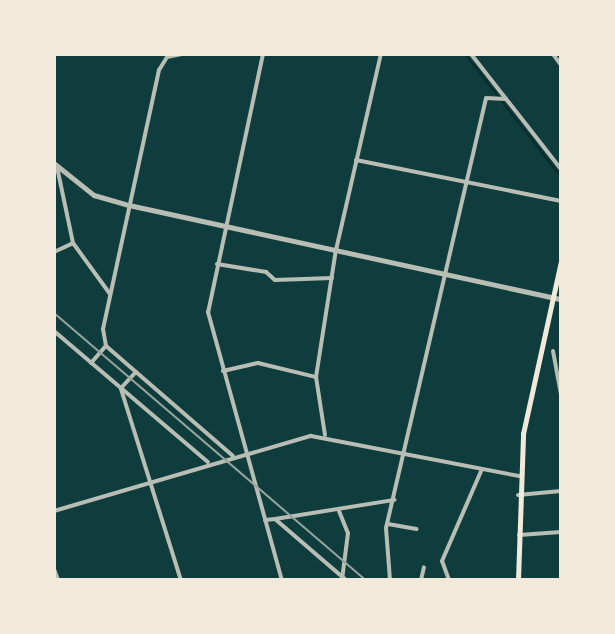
<!DOCTYPE html>
<html>
<head>
<meta charset="utf-8">
<style>
  body { margin:0 }
  #map { position:relative; width:615px; height:634px; overflow:hidden; background:#0f3d3e; font-family:"Playfair Display",serif }
  div>[style] { position:absolute }
  .stream>* { height:2px; margin:-1px; padding:0 1px; transform-origin:1px; border-radius:1px; background:#0a2a2b }
  .minor>* { height:4px; margin:-2px; padding:0 2px; transform-origin:2px; border-radius:2px; background:#b8beb3 }
  .tertiary>* { height:4.5px; margin:-2.25px; padding:0 2.25px; transform-origin:2.25px; border-radius:2.25px; background:#b8beb3 }
  .secondary>* { height:4.5px; margin:-2.25px; padding:0 2.25px; transform-origin:2.25px; border-radius:2.25px; background:#f1e9da }
  .rail>* { height:2px; margin:-1px; padding:0 1px; transform-origin:1px; border-radius:1px; background:#97a49c }
  span { translate:-50% -50%; white-space:nowrap; text-align:center; line-height:1.15; -webkit-text-stroke:6px #f1e9da; paint-order:stroke }
  .frame { position:absolute; inset:0; border:56px solid #f1e9da; pointer-events:none }
</style>
</head>
<body>
<div id="map">
  <div class="stream">
    <i style="left:465px;top:54px;width:156px;rotate:52deg"></i>
    <i style="left:561px;top:319px;width:52px;rotate:90deg"></i>
  </div>
  <div class="minor">
    <i style="left:263px;top:54px;width:264px;rotate:102deg"></i>
    <i style="left:208px;top:312px;width:278px;rotate:74.6deg"></i>
    <i style="left:471px;top:54px;width:146px;rotate:52deg"></i>
    <i style="left:553px;top:54px;width:14px;rotate:54deg"></i>
    <i style="left:356px;top:160px;width:209px;rotate:11.3deg"></i>
    <i style="left:57px;top:167px;width:78px;rotate:78.1deg"></i>
    <i style="left:73px;top:243px;width:63px;rotate:54deg"></i>
    <i style="left:54px;top:252px;width:21px;rotate:-25deg"></i>
    <i style="left:217px;top:264px;width:50px;rotate:9.3deg"></i>
    <i style="left:266px;top:272px;width:12px;rotate:42deg"></i>
    <i style="left:275px;top:280px;width:57px;rotate:-2deg"></i>
    <i style="left:54px;top:331px;width:202px;rotate:40.4deg"></i>
    <i style="left:553px;top:351px;width:44px;rotate:79.5deg"></i>
    <i style="left:91px;top:363px;width:23px;rotate:-49deg"></i>
    <i style="left:223px;top:371px;width:36px;rotate:-13deg"></i>
    <i style="left:258px;top:363px;width:60px;rotate:13.6deg"></i>
    <i style="left:136px;top:372px;width:128px;rotate:40.9deg"></i>
    <i style="left:121px;top:388px;width:22px;rotate:-47deg"></i>
    <i style="left:136px;top:372px;width:40px;rotate:-139deg"></i>
    <i style="left:106px;top:346px;width:17px;rotate:-100deg"></i>
    <i style="left:103px;top:329px;width:265px;rotate:-77.8deg"></i>
    <i style="left:159px;top:70px;width:15px;rotate:-58deg"></i>
    <i style="left:167px;top:57px;width:15px;rotate:-11deg"></i>
    <i style="left:121px;top:389px;width:200px;rotate:72.6deg"></i>
    <i style="left:325px;top:435px;width:59px;rotate:-98.8deg"></i>
    <i style="left:316px;top:377px;width:129px;rotate:-81.1deg"></i>
    <i style="left:336px;top:250px;width:201px;rotate:-77.1deg"></i>
    <i style="left:518px;top:495px;width:43px;rotate:-5.3deg"></i>
    <i style="left:54px;top:511px;width:268px;rotate:-16.3deg"></i>
    <i style="left:311px;top:436px;width:212px;rotate:10.9deg"></i>
    <i style="left:339px;top:511px;width:24px;rotate:68deg"></i>
    <i style="left:348px;top:533px;width:47px;rotate:97.3deg"></i>
    <i style="left:275px;top:519px;width:121px;rotate:-9.1deg"></i>
    <i style="left:265px;top:520px;width:10px;rotate:-6deg"></i>
    <i style="left:275px;top:519px;width:94px;rotate:40.7deg"></i>
    <i style="left:388px;top:524px;width:29px;rotate:10deg"></i>
    <i style="left:519px;top:535px;width:42px;rotate:-4.1deg"></i>
    <i style="left:54px;top:569px;width:12px;rotate:70deg"></i>
    <i style="left:390px;top:580px;width:52px;rotate:-94.4deg"></i>
    <i style="left:386px;top:528px;width:441px;rotate:-76.9deg"></i>
    <i style="left:486px;top:98px;width:20px;rotate:3deg"></i>
    <i style="left:421px;top:580px;width:13px;rotate:-77deg"></i>
    <i style="left:449px;top:580px;width:20px;rotate:-110deg"></i>
    <i style="left:442px;top:561px;width:100px;rotate:-66.5deg"></i>
  </div>
  <div class="tertiary">
    <i style="left:54px;top:163px;width:51px;rotate:38.7deg"></i>
    <i style="left:94px;top:195px;width:36px;rotate:16deg"></i>
    <i style="left:129px;top:205px;width:442px;rotate:12.3deg"></i>
  </div>
  <div class="secondary">
    <i style="left:518px;top:580px;width:146px;rotate:-88deg"></i>
    <i style="left:523px;top:434px;width:177px;rotate:-77.6deg"></i>
  </div>
  <div class="rail">
    <i style="left:54px;top:313px;width:411px;rotate:40.6deg"></i>
  </div>
  <div class="frame"></div>
</div>
</body>
</html>
